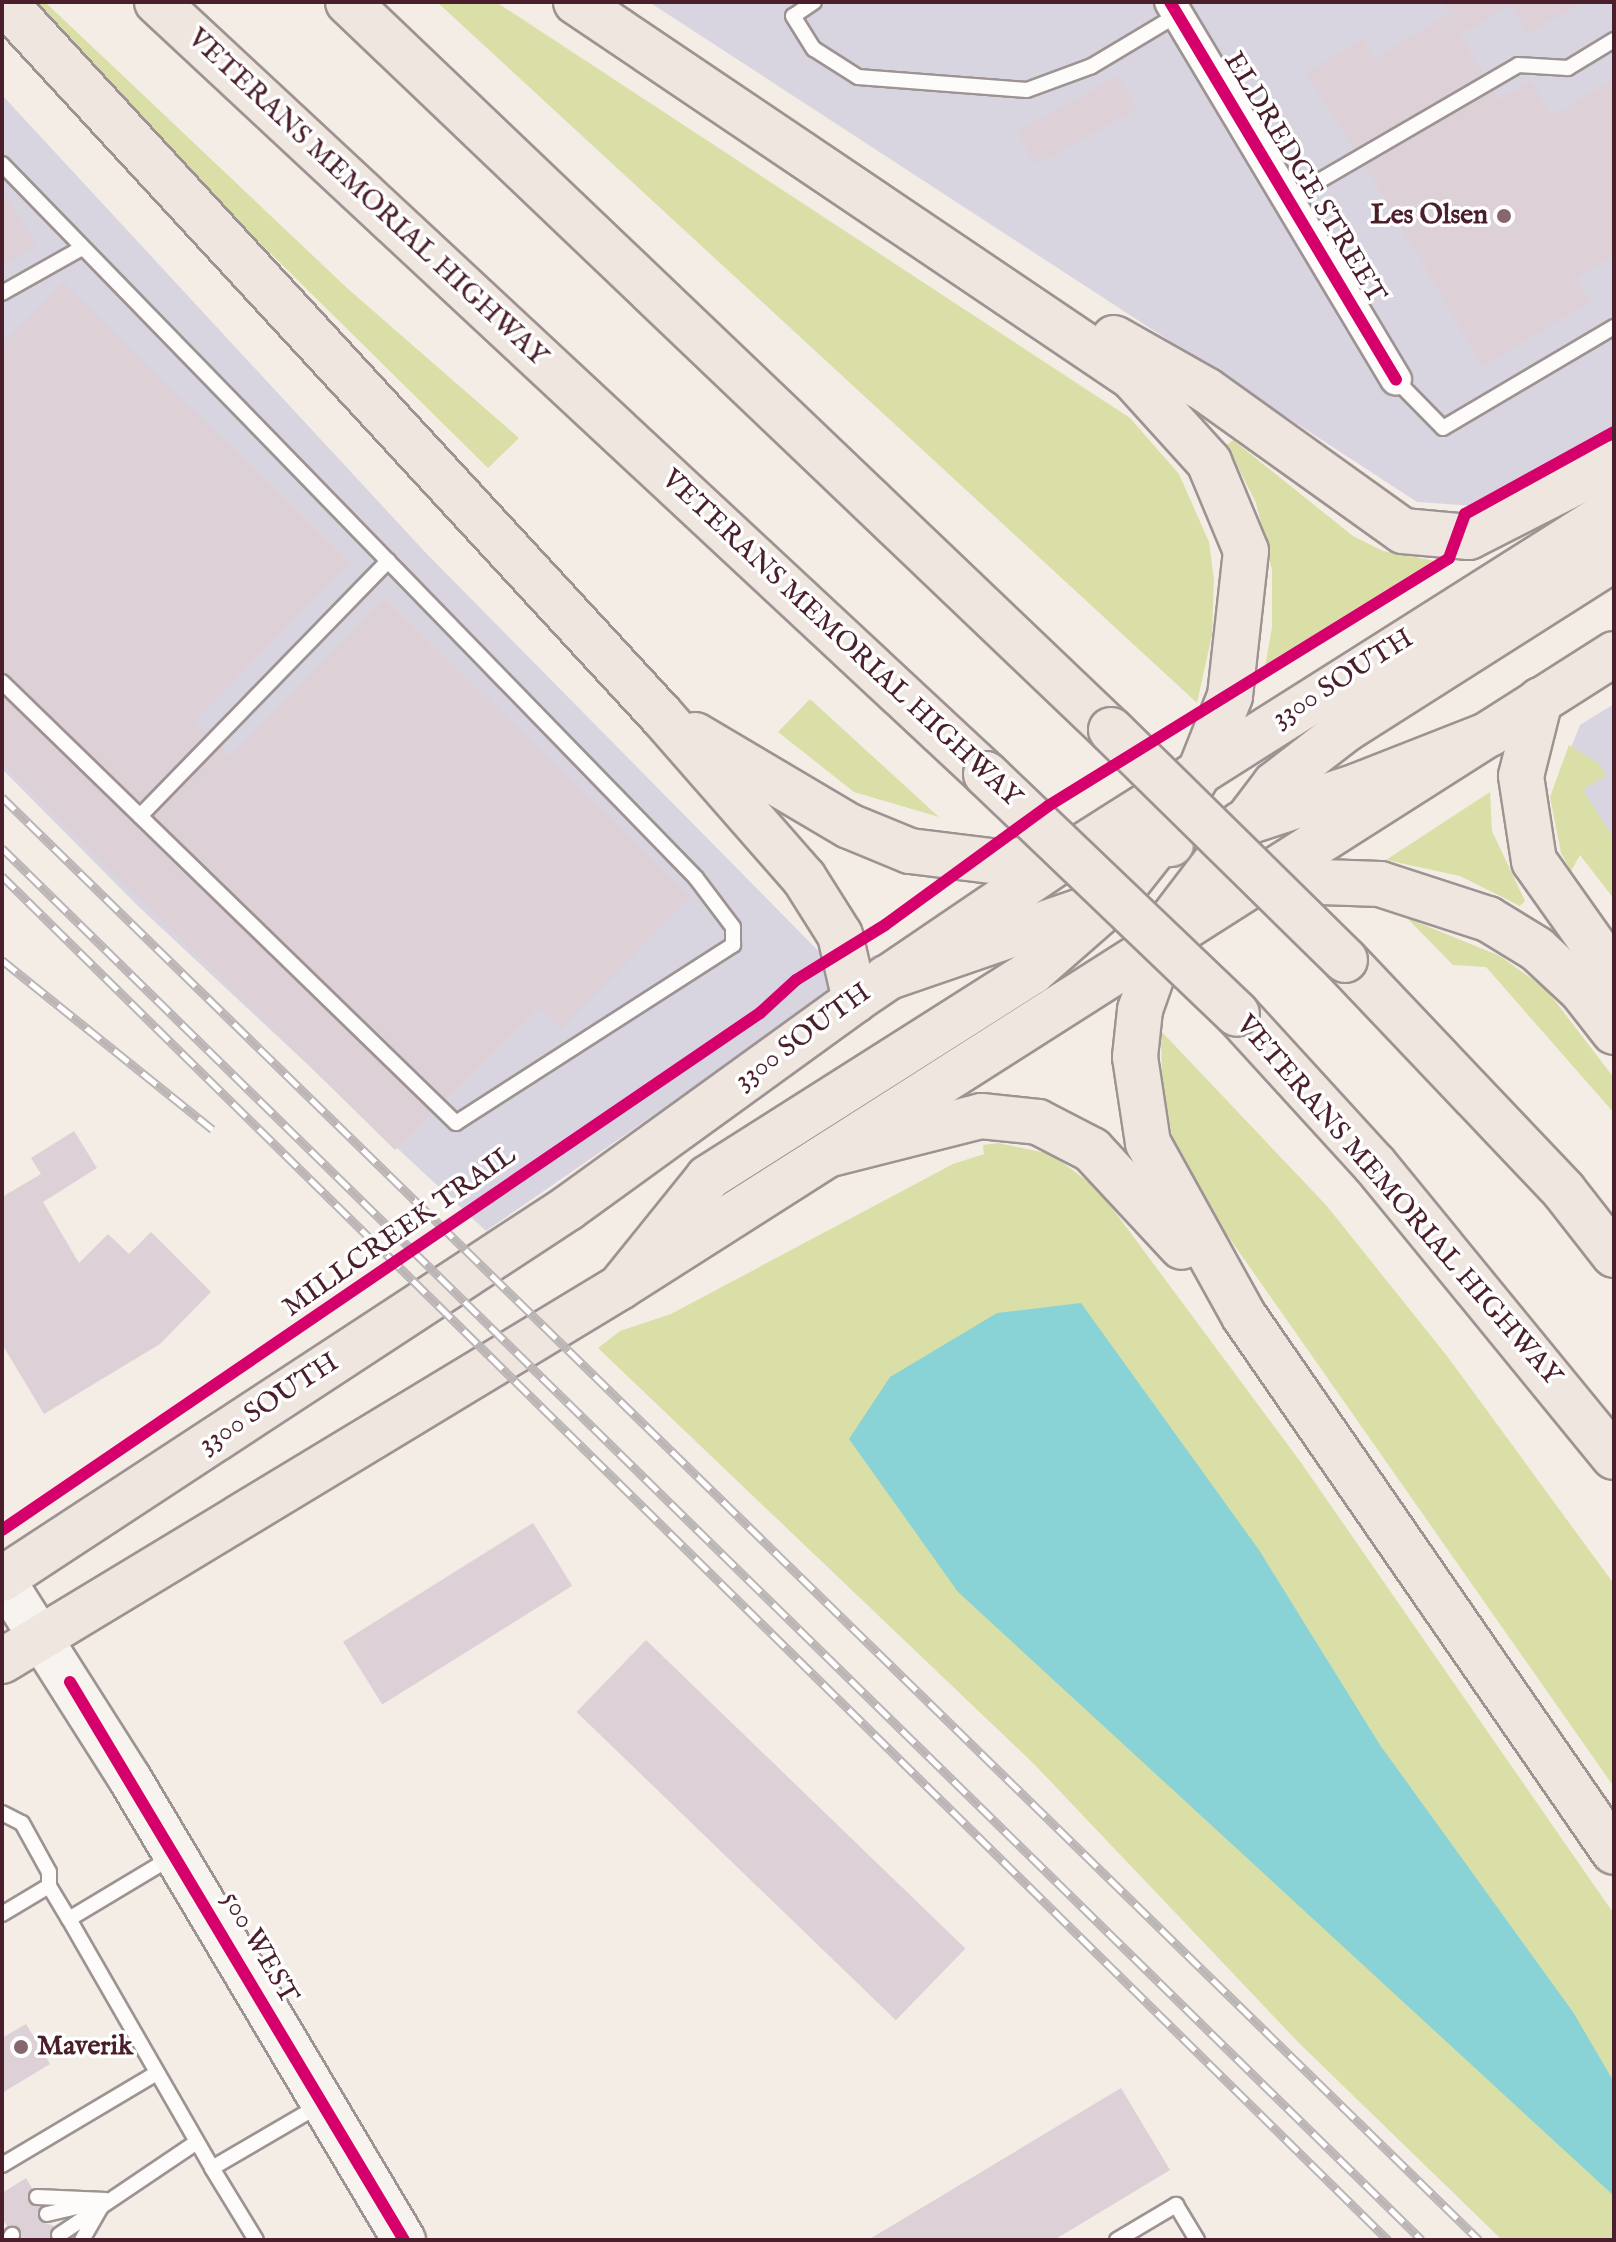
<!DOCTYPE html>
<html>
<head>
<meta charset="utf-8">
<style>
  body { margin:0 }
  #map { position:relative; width:1616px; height:2242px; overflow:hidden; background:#f3ede6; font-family:"IM FELL English",serif }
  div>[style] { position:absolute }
  .industrial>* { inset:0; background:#d9d5e0 }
  .green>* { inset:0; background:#dadfa8 }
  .water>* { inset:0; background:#89d3d7 }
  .building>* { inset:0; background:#ddd0d7; transform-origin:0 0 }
  .roads { filter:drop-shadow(2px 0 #9e9392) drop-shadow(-2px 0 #9e9392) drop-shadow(0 2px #9e9392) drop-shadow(0 -2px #9e9392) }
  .lane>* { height:14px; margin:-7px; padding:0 7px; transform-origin:7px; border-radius:7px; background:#fdfcfb }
  .street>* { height:30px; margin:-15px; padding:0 15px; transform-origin:15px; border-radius:15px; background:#fdfcfb }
  .secondary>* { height:42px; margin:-21px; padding:0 21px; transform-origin:21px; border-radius:21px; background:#f7f4f0 }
  .primary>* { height:44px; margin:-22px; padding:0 22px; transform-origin:22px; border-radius:22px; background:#eee6df }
  .highway>* { height:44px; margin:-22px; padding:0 22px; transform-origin:22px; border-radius:22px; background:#eee6df }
  .rail>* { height:9px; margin-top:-4.5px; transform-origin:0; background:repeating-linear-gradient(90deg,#fff 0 18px,#bbb5b6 0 36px); box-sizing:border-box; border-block:2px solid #bbb5b6 }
  .bridges { filter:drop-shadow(2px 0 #9e9392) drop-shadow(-2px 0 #9e9392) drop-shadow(0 2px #9e9392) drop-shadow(0 -2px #9e9392) }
  .highway-bridge>* { height:44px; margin:-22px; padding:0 22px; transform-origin:22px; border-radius:22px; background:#eee6df }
  .cycleway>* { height:12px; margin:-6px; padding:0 6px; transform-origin:6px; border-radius:6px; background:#d6006c }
  .dots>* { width:22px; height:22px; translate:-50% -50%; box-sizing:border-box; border:4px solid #fff; border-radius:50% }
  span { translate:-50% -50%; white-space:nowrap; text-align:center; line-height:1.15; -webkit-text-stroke:7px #fff; paint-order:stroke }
  .street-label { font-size:28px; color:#4a1f2b }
  .poi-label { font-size:28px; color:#4a1f2b; font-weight:700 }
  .right { translate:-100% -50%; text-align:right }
  .left { translate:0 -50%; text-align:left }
  .frame { position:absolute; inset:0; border:4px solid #4a1f2b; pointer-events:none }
</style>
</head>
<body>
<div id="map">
  <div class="industrial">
    <i style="clip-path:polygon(649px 2px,1614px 2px,1614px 446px,1504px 508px,1417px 502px)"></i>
    <i style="clip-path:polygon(2px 95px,425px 552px,848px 981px,486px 1231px,138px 906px,2px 769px)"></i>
    <i style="clip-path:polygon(1614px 704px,1614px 887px,1552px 796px,1580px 725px)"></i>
  </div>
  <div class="green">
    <i style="clip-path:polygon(30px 2px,45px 2px,347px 288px,519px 438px,488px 468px,254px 237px)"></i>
    <i style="clip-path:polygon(437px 2px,496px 2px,1130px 418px,1179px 474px,1209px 542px,1214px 580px,1212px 635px,1197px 703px)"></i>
    <i style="clip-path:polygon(1233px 440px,1353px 536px,1383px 551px,1436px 561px,1265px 667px,1272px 627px,1272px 570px,1256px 503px,1227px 445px)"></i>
    <i style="clip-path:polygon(810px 699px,939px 817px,854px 792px,778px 732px)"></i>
    <i style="clip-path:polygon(1569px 745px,1598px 763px,1606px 775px,1583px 790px,1614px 839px,1614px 899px,1580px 855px,1571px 871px,1561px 853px,1550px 797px)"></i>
    <i style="clip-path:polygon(1490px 792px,1492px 831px,1525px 901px,1520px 906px,1460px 876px,1386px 860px)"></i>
    <i style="clip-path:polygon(1407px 918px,1500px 956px,1546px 989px,1614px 1078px,1614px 1113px,1486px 967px,1453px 965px)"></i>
    <i style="clip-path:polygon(1161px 1031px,1326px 1205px,1447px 1356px,1614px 1584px,1614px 1787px,1209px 1209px,1173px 1141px,1162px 1081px)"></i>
    <i style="clip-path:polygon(998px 1143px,1051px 1154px,1098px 1189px,1302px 1464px,1614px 1914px,1614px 2240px,1502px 2240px,1299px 2043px,1034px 1764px,598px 1348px,620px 1331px,671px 1314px,953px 1164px,984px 1154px,983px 1145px)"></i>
  </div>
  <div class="water">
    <i style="clip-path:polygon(1081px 1303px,1259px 1550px,1380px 1745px,1573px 2012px,1614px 2082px,1614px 2196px,958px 1592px,849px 1439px,890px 1377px,997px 1313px)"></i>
  </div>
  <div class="building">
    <i style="clip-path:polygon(1443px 2px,1582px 2px,1528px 34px,1510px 5px,1462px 34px)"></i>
    <i style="clip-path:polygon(1449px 14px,1483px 74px,1354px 149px,1306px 73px,1363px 39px,1375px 58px)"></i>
    <i style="left:1118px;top:76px;width:38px;height:115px;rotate:61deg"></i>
    <i style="clip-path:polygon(1614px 79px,1614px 256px,1576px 279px,1590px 302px,1483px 366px,1365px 166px,1494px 91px,1499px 100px,1531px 81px,1552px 116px)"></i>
    <i style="clip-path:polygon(2px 191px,37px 245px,2px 266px)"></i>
    <i style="clip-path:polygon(63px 282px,350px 563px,195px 721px,207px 733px,140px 802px,2px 672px,2px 345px)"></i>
    <i style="clip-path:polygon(384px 598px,691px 897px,561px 1029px,539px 1008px,446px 1099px,154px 816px,221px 747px,230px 756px)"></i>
    <i style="clip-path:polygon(2px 696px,432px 1113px,395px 1150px,2px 764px)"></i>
    <i style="clip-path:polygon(74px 1131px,97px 1168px,43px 1202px,79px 1263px,108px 1234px,129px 1254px,151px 1232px,211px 1292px,160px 1344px,44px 1414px,2px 1344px,2px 1197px,41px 1174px,31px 1158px)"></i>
    <i style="left:533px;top:1523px;width:74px;height:224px;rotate:58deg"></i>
    <i style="left:646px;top:1640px;width:444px;height:100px;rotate:44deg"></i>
    <i style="clip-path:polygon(26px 2024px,50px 2064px,2px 2093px,2px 2038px)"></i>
    <i style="clip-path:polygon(1121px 2088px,1170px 2170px,1054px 2240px,868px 2240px)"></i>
    <i style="clip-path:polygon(26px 2178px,32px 2188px,29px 2202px,40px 2207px,40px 2221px,54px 2226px,50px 2240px,21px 2240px,20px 2230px,7px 2226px,2px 2218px,2px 2193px)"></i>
  </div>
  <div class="roads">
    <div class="lane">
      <i style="left:814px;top:2px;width:25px;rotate:146deg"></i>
      <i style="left:793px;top:16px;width:39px;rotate:58deg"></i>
      <i style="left:814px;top:49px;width:52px;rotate:32.5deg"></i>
      <i style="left:858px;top:77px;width:169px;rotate:4.4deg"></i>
      <i style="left:1027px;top:90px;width:69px;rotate:-20.3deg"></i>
      <i style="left:1092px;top:66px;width:99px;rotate:-31deg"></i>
      <i style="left:2px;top:164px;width:996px;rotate:45.81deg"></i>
      <i style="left:696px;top:878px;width:61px;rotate:52.9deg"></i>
      <i style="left:733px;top:927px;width:18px;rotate:90deg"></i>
      <i style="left:733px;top:945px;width:329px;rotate:147.3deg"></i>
      <i style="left:456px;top:1123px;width:633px;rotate:-135.83deg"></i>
      <i style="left:1288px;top:199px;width:266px;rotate:-30.2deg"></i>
      <i style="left:1518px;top:65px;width:50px;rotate:3.4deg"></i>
      <i style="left:1568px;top:68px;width:54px;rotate:-31.3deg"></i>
      <i style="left:2px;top:293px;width:92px;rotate:-29.4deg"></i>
      <i style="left:1396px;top:380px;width:67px;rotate:45.6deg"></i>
      <i style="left:1443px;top:428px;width:199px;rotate:-30.6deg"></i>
      <i style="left:140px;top:816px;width:356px;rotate:-45.8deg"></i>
      <i style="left:2px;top:1813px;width:22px;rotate:27deg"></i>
      <i style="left:22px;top:1823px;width:56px;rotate:61.1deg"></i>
      <i style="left:49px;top:1872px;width:14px;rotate:90deg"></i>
      <i style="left:2px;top:1914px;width:55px;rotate:-30.8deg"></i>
      <i style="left:49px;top:1886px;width:39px;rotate:59deg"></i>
      <i style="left:69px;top:1919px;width:122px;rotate:-31deg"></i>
      <i style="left:69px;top:1919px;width:287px;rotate:60.1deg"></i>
      <i style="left:212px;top:2168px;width:125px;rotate:-30.3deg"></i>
      <i style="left:2px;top:2165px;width:180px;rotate:-30.7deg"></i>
      <i style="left:212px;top:2168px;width:84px;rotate:58.6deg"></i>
      <i style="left:37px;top:2197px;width:69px;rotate:2.5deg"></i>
      <i style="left:47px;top:2214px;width:44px;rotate:-13.1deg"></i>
      <i style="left:59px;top:2235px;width:166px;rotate:-34deg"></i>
      <i style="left:9px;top:2240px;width:6px;rotate:-59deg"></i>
      <i style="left:82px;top:2240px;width:38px;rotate:-60deg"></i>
      <i style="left:1117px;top:2240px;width:69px;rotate:-30.7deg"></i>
      <i style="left:1176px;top:2205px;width:41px;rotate:59deg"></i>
    </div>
    <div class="street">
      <i style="left:1170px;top:2px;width:440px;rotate:59.1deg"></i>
    </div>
    <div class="secondary">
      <i style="left:3px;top:1579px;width:237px;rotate:57.6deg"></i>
      <i style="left:130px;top:1779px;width:536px;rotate:59.27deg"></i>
    </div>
    <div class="primary">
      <i style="left:2px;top:1579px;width:677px;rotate:-33.24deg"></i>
      <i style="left:568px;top:1208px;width:354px;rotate:-35.9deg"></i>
      <i style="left:855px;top:1000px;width:253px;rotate:-34.2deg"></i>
      <i style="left:1064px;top:858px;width:651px;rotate:-32.32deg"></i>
      <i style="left:2px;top:1661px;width:722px;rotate:-31.18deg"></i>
      <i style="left:620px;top:1287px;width:1178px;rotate:-32.49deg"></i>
    </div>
    <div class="highway">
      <i style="left:4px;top:2px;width:971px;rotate:47.34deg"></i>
      <i style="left:662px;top:716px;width:215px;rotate:48.8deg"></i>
      <i style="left:804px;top:878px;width:67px;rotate:57.7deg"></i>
      <i style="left:840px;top:935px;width:67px;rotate:77deg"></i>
      <i style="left:157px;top:2px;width:1133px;rotate:42.96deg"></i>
      <i style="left:348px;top:2px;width:1055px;rotate:43.66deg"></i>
      <i style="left:576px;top:2px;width:671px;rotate:34deg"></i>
      <i style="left:1132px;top:377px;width:115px;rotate:47.8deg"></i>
      <i style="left:1209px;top:462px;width:96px;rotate:67.4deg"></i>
      <i style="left:1246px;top:551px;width:146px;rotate:96.3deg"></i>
      <i style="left:1230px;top:696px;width:79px;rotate:111.7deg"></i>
      <i style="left:1201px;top:769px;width:93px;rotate:120.4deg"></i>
      <i style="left:1154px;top:849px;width:66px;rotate:128.3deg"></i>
      <i style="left:1113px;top:901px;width:108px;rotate:138.8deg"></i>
      <i style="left:1032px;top:972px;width:384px;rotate:147.6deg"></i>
      <i style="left:708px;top:1178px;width:140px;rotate:128.9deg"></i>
      <i style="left:1114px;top:338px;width:106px;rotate:29.5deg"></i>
      <i style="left:1206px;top:390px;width:242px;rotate:35.6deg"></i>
      <i style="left:1403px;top:531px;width:66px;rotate:5.2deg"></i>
      <i style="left:1469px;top:537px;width:163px;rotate:-27deg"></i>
      <i style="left:1614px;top:559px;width:317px;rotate:147.6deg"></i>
      <i style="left:1346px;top:729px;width:90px;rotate:142.2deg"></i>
      <i style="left:1275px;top:784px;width:170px;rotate:127.3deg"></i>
      <i style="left:1172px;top:919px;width:96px;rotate:109.4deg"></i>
      <i style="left:1140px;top:1010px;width:47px;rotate:96.1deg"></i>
      <i style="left:1135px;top:1057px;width:87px;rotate:81.4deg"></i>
      <i style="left:1148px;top:1143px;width:198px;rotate:61deg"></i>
      <i style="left:1244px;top:1316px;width:651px;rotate:55.38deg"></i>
      <i style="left:1540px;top:700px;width:78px;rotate:104deg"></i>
      <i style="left:1521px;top:776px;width:86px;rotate:81.3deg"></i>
      <i style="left:1534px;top:861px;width:138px;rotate:54.7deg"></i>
      <i style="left:695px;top:735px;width:179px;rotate:30.6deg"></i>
      <i style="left:849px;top:826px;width:66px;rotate:22.3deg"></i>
      <i style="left:910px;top:851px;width:90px;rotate:7deg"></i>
      <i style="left:999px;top:862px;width:173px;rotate:-6deg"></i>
      <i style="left:1241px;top:824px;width:122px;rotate:-18.1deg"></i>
      <i style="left:1357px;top:786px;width:143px;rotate:-21.4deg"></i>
      <i style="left:1235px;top:879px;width:145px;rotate:2deg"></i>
      <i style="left:1380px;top:884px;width:114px;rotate:18deg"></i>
      <i style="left:1488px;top:919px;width:57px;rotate:31.5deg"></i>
      <i style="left:1537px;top:949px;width:62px;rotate:43deg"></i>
      <i style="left:1582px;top:991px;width:52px;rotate:52deg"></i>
      <i style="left:1345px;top:960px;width:318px;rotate:46.5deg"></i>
      <i style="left:1564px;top:1191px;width:81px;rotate:52deg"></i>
      <i style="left:886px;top:978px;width:227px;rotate:-19deg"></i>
      <i style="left:1237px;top:1014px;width:205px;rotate:47.6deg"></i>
      <i style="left:1375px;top:1165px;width:377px;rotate:50.7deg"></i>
      <i style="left:831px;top:1154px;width:155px;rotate:-14.2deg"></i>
      <i style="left:981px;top:1116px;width:57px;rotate:6deg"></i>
      <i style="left:1038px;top:1122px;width:61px;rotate:27.4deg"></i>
      <i style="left:1092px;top:1150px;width:132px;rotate:47.1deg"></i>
    </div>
  </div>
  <div class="rail">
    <i style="left:2px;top:797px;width:2065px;rotate:44.33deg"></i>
    <i style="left:2px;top:848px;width:1988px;rotate:44.43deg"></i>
    <i style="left:2px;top:876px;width:1945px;rotate:44.54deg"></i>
    <i style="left:2px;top:960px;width:270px;rotate:38.8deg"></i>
  </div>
  <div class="bridges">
    <div class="highway-bridge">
      <i style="left:1111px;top:730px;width:328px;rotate:44.5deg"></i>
      <i style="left:986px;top:774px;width:347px;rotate:43.7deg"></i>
    </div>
  </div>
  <div class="cycleway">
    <i style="left:1170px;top:2px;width:440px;rotate:59.1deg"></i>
    <i style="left:2px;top:1530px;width:918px;rotate:-34.3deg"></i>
    <i style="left:760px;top:1013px;width:49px;rotate:-42.5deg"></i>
    <i style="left:796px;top:980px;width:105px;rotate:-31.7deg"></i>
    <i style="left:885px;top:925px;width:202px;rotate:-36.1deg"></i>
    <i style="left:1048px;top:806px;width:471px;rotate:-31.7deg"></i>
    <i style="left:1449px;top:558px;width:47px;rotate:-70deg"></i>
    <i style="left:1465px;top:514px;width:170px;rotate:-28.8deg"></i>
    <i style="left:70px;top:1682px;width:650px;rotate:59.1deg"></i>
  </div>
  <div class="dots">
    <i style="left:1504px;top:216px;background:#85676c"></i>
    <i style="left:21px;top:2047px;background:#85676c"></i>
  </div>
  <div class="street-label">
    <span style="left:1304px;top:178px;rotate:59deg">ELDREDGE STREET</span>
    <span style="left:367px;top:198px;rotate:43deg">VETERANS MEMORIAL HIGHWAY</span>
    <span style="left:841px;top:639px;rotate:43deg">VETERANS MEMORIAL HIGHWAY</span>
    <span style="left:1343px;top:679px;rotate:-32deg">3300 SOUTH</span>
    <span style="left:803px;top:1037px;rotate:-36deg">3300 SOUTH</span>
    <span style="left:1398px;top:1201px;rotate:49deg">VETERANS MEMORIAL HIGHWAY</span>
    <span style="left:400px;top:1232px;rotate:-35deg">MILLCREEK TRAIL</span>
    <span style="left:269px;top:1404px;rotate:-33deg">3300 SOUTH</span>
    <span style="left:259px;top:1948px;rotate:60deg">500 WEST</span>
  </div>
  <div class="poi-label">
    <span class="right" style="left:1488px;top:216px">Les Olsen</span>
    <span class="left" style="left:37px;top:2047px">Maverik</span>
  </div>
  <div class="frame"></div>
</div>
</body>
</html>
